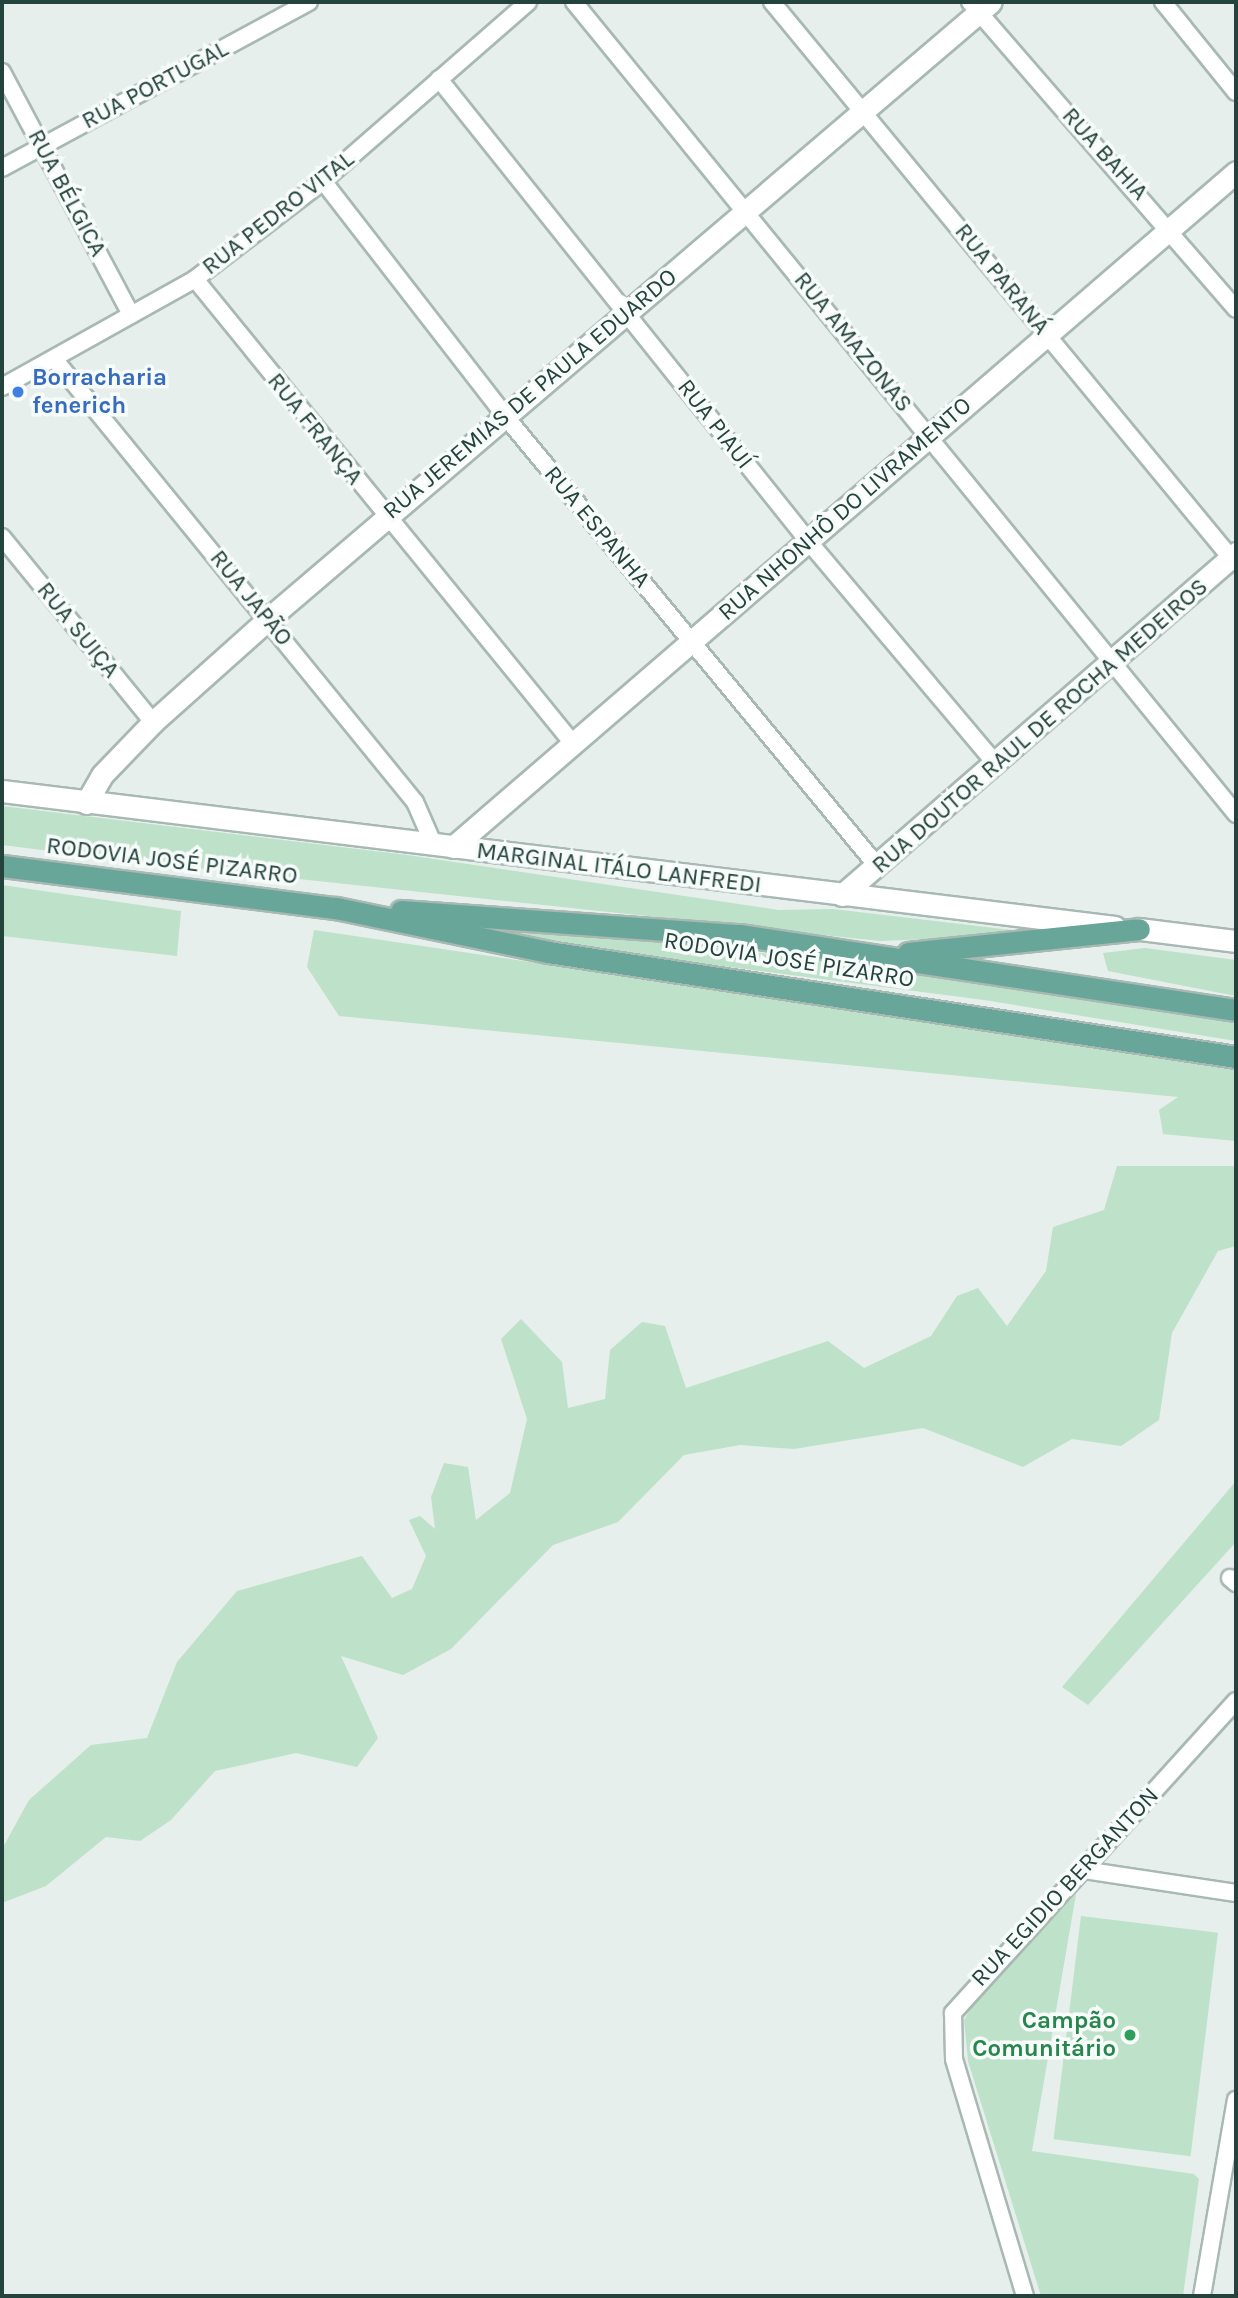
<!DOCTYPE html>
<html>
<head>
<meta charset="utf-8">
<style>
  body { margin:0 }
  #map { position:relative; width:1238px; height:2298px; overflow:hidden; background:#e6efeb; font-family:Karla,sans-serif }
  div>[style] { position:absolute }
  .green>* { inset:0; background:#bee1c9; transform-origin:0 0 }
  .roads { filter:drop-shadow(2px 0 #a8b8b3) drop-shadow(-2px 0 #a8b8b3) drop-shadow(0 2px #a8b8b3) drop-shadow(0 -2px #a8b8b3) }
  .minor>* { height:16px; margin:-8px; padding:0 8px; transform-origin:8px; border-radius:8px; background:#fff }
  .tertiary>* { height:21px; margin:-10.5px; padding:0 10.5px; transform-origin:10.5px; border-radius:10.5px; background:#fff }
  .secondary>* { height:21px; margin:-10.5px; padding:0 10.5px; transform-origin:10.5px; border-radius:10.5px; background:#fff }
  .primary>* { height:21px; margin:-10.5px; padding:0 10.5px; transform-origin:10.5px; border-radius:10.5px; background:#68a699 }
  .dots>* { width:19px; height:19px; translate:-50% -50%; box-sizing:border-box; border:4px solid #f7fbf9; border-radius:50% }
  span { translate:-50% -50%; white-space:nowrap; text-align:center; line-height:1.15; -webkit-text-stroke:7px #f7fbf9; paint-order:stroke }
  .street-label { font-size:24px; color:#23433c }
  .shop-label { font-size:24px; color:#366cbe; font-weight:700 }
  .left { translate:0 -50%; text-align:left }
  .leisure-label { font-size:24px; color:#27864d; font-weight:700 }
  .right { translate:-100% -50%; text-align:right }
  .frame { position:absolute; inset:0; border:4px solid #23433c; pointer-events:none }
</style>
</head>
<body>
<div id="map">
  <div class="green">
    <i style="clip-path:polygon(2px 806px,407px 855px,779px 910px,833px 909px,1046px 934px,880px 941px,140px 862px,2px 845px)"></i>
    <i style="clip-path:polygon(2px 885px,181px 911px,177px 956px,2px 936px)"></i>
    <i style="clip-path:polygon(479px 927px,557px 928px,955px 977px,1236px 1022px,1236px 1041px,984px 1000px,552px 944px)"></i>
    <i style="clip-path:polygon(314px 930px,1236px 1067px,1236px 1141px,1163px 1134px,1159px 1110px,1178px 1097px,339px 1016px,307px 967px)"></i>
    <i style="clip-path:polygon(1145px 948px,1236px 960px,1236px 996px,1108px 971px,1103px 953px)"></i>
    <i style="clip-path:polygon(1117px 1166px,1236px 1166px,1236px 1246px,1218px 1251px,1172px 1333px,1159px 1420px,1121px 1446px,1072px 1439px,1023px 1467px,923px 1428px,794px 1449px,740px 1445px,684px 1455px,618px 1522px,553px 1545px,451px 1649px,403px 1675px,341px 1656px,378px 1738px,357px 1767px,296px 1753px,215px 1771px,171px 1820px,140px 1841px,106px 1837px,46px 1886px,2px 1903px,2px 1849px,29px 1800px,91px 1745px,147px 1738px,177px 1662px,237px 1591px,362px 1556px,392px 1598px,412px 1589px,426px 1556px,409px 1520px,420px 1516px,435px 1529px,431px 1497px,444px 1463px,468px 1467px,476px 1520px,510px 1493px,527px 1419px,501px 1339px,521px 1319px,562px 1362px,568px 1408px,605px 1399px,610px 1350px,642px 1322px,665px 1326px,686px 1388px,828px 1341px,864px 1368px,931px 1336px,957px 1296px,978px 1288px,1007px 1326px,1046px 1271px,1053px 1227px,1104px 1210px)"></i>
    <i style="clip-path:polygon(1236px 1481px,1236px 1542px,1088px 1705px,1062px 1687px)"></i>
    <i style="clip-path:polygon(1076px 1894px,1032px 2151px,1194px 2174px,1199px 2179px,1183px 2296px,1041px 2296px,968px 2061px,964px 2020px,975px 2001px)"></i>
    <i style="left:1081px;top:1916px;width:138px;height:225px;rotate:7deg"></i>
  </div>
  <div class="roads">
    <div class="minor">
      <i style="left:574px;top:2px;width:1048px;rotate:50.81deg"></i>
      <i style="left:772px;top:2px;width:721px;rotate:50.46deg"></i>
      <i style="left:970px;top:2px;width:406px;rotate:49.1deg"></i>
      <i style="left:1163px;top:2px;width:116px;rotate:51deg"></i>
      <i style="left:2px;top:72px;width:275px;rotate:62deg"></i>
      <i style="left:439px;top:79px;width:593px;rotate:51.37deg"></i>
      <i style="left:809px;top:542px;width:290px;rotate:49.9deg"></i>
      <i style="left:2px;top:168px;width:349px;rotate:-28.4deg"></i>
      <i style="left:323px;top:181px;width:297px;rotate:52.2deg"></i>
      <i style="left:505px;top:416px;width:585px;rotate:50.41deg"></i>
      <i style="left:195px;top:279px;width:594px;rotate:50.87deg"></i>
      <i style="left:55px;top:360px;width:570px;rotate:50.84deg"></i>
      <i style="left:415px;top:802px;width:45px;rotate:66.3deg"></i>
      <i style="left:2px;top:387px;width:221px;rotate:-29.2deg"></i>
      <i style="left:195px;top:279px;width:161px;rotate:-37.4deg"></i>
      <i style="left:323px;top:181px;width:272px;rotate:-41.1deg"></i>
      <i style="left:2px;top:537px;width:239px;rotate:50.8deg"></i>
      <i style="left:1230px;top:1578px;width:8px;rotate:40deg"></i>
      <i style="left:1084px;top:1870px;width:154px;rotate:8.6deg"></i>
      <i style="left:1025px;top:2296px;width:247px;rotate:-106.7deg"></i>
      <i style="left:954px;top:2059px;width:46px;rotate:-91.2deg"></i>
      <i style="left:953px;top:2013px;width:421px;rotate:-47.8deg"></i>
      <i style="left:1202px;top:2296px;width:199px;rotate:-80.2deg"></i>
    </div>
    <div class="tertiary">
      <i style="left:2px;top:791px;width:1121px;rotate:6.97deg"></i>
      <i style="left:86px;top:803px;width:32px;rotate:-60deg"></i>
      <i style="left:102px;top:775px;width:74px;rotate:-46.1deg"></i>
      <i style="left:153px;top:722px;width:154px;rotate:-41.8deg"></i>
      <i style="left:268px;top:619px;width:950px;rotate:-40.48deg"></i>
      <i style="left:453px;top:847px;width:1034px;rotate:-40.76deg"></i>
      <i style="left:842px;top:895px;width:522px;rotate:-40.96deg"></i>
    </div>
    <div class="secondary">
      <i style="left:1139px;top:929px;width:98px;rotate:7.1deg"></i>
    </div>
    <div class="primary">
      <i style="left:2px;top:866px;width:337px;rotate:7.2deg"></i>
      <i style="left:336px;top:908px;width:217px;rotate:11.7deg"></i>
      <i style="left:548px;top:952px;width:696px;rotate:8.68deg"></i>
      <i style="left:401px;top:911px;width:339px;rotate:4.1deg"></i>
      <i style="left:739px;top:935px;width:503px;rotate:8.58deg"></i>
      <i style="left:908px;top:953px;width:232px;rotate:-5.9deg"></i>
    </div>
  </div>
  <div class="dots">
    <i style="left:18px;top:392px;background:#3f7fe0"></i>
    <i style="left:1130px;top:2035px;background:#2e9e5b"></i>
  </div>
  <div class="street-label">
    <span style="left:155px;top:85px;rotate:-28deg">RUA PORTUGAL</span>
    <span style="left:1105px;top:154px;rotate:48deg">RUA BAHIA</span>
    <span style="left:67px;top:193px;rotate:62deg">RUA BÉLGICA</span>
    <span style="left:278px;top:213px;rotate:-38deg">RUA PEDRO VITAL</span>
    <span style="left:1002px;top:279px;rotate:51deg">RUA PARANÁ</span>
    <span style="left:853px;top:342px;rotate:51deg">RUA AMAZONAS</span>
    <span style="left:530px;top:394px;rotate:-40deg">RUA JEREMIAS DE PAULA EDUARDO</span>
    <span style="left:715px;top:424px;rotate:52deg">RUA PIAUÍ</span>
    <span style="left:315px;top:429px;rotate:51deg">RUA FRANÇA</span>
    <span style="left:845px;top:509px;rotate:-41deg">RUA NHONHÔ DO LIVRAMENTO</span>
    <span style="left:597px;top:527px;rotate:50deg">RUA ESPANHA</span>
    <span style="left:251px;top:598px;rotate:51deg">RUA JAPÃO</span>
    <span style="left:78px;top:630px;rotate:51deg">RUA SUIÇA</span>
    <span style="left:1040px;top:726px;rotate:-41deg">RUA DOUTOR RAUL DE ROCHA MEDEIROS</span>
    <span style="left:172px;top:861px;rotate:7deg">RODOVIA JOSÉ PIZARRO</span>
    <span style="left:619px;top:868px;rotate:7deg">MARGINAL ITÁLO LANFREDI</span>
    <span style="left:789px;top:960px;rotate:9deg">RODOVIA JOSÉ PIZARRO</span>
    <span style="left:1065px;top:1887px;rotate:-47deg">RUA EGIDIO BERGANTON</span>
  </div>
  <div class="shop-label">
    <span class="left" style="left:32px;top:392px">Borracharia<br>fenerich</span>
  </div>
  <div class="leisure-label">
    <span class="right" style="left:1116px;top:2035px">Campão<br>Comunitário</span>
  </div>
  <div class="frame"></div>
</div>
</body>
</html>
